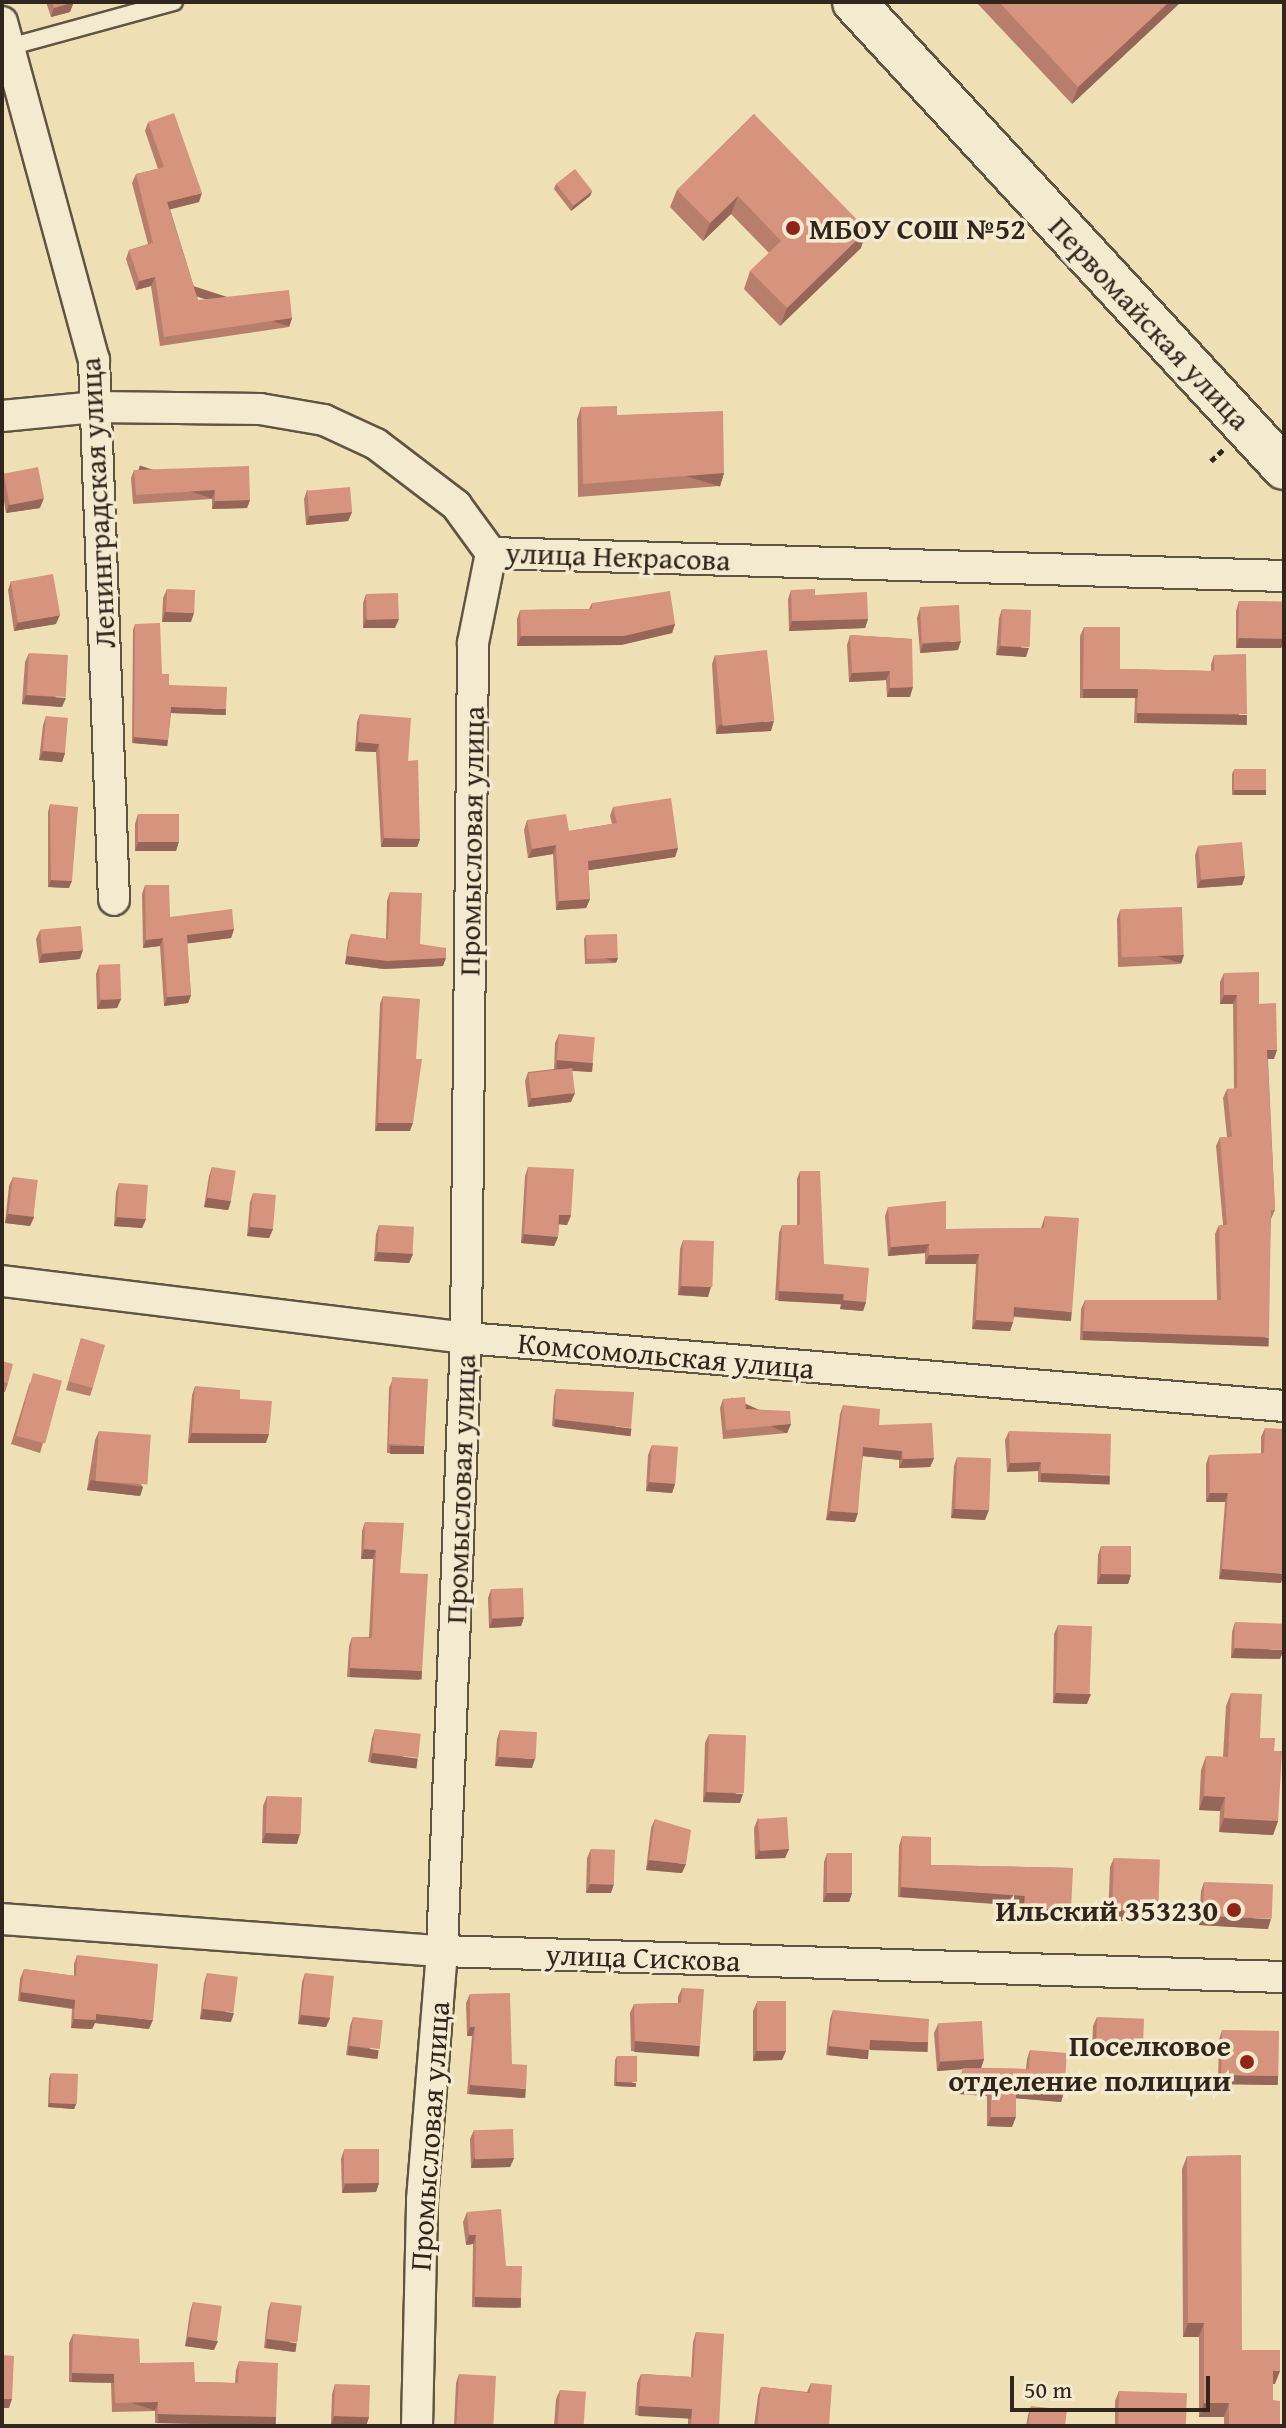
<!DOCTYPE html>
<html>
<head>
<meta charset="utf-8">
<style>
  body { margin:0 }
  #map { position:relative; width:1286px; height:2428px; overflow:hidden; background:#eedfb5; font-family:"Gentium Book Plus",serif }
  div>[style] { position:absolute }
  .path>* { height:5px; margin-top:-2.5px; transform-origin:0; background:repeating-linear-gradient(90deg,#31251d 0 6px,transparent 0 10px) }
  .roads { filter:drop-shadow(2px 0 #605443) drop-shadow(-2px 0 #605443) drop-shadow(0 2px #605443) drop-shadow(0 -2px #605443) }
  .lane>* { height:16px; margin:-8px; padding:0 8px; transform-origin:8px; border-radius:8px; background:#f4eacf }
  .street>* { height:30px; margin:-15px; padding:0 15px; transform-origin:15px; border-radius:15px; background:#f4eacf }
  .secondary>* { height:42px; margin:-21px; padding:0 21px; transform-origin:21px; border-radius:21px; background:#f4eacf }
  .wall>* { inset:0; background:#b87e6c }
  .shaded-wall>* { inset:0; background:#966758; transform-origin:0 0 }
  .building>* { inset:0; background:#d6937e; transform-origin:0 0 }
  .dots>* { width:22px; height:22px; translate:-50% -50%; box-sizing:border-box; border:4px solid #f4eacf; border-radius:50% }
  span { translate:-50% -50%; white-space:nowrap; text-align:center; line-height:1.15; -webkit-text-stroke:7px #f4eacf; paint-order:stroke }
  .poi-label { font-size:30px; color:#31251d; font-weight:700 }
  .left { translate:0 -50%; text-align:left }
  .right { translate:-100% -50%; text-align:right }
  .street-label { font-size:30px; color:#31251d }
  .frame { position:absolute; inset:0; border:4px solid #31251d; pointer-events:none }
  .scale { position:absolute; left:1010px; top:2376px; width:200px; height:36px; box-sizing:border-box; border:4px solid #31251d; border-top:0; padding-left:10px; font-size:24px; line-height:28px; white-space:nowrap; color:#31251d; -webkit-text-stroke:6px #f4eacf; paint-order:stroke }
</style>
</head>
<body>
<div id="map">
  <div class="path">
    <i style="left:1211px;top:461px;width:18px;rotate:-43deg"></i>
  </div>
  <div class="roads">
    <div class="lane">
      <i style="left:9px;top:47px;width:171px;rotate:-15.3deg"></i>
    </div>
    <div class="street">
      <i style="left:2px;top:22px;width:350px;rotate:74.8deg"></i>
      <i style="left:94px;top:360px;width:540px;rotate:87.88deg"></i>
      <i style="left:2px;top:416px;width:93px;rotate:-5.5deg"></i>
      <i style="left:95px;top:407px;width:165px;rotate:0.7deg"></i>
      <i style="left:260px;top:409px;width:65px;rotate:9.8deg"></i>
      <i style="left:324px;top:420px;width:57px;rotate:24.8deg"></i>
      <i style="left:376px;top:444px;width:101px;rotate:37.3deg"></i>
      <i style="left:456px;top:505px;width:59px;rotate:53.9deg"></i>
      <i style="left:491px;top:553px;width:793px;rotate:1.66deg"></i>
      <i style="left:2px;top:1281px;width:467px;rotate:7deg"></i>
      <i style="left:466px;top:1338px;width:821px;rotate:4.75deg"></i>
      <i style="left:2px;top:1919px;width:441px;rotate:4.2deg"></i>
      <i style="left:442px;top:1951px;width:842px;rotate:1.77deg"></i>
      <i style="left:417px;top:2426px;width:226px;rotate:-88.7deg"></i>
      <i style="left:422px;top:2200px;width:250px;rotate:-85.4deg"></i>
      <i style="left:442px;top:1951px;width:613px;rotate:-87.76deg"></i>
      <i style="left:466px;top:1338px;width:695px;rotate:-89.42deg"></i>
      <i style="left:473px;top:643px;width:92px;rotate:-78.7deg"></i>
    </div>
    <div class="secondary">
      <i style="left:854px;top:2px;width:634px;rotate:47.3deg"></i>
    </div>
  </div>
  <div class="wall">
    <i style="clip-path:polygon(46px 2px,73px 2px,70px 12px,51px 17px)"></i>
    <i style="clip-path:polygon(976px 2px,1181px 2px,1072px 104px)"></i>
    <i style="clip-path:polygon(754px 114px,861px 248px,780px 326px,744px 289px,750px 271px,769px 253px,731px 214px,703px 241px,670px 207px,677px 190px)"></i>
    <i style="clip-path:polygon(148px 122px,199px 202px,170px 209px,198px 300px,292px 318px,289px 327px,160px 346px,151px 286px,136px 290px,126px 259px,129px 250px,148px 244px,132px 183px,136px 174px,158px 169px,145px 131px)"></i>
    <i style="clip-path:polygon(556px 184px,592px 191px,590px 196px,571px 211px,554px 189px)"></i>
    <i style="clip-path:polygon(581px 407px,617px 415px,724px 473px,720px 486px,578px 497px,577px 419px)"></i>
    <i style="clip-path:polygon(134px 470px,250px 500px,247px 508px,212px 509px,212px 499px,133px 504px,131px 478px)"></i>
    <i style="clip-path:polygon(4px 473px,40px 508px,6px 513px,2px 489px,2px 479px)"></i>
    <i style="clip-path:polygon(307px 490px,352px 512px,348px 521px,306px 525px,304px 499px)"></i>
    <i style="clip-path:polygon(11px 581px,56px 624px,14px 631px,8px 590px)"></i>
    <i style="clip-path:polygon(167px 589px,191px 622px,162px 622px,163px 598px)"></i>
    <i style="clip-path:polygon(791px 590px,815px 595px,868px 619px,865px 628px,789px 631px,788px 599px)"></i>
    <i style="clip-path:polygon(366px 594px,395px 628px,363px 628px,363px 603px)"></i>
    <i style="clip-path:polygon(1239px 601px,1284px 602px,1284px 641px,1281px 648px,1236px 648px,1236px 611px)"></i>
    <i style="clip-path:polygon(592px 603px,675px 624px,672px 633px,621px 645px,517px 646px,517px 619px,520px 610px,589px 609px)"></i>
    <i style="clip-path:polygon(920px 608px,958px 650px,920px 653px,917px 618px)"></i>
    <i style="clip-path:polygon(1002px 609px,1026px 657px,996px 655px,999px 618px)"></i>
    <i style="clip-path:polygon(135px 624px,162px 674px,169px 685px,224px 715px,171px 713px,168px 740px,166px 746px,132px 743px,133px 630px)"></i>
    <i style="clip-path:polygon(1084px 627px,1120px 669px,1211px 671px,1211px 664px,1214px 655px,1243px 724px,1134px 723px,1135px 698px,1080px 698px,1080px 636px)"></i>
    <i style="clip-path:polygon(850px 635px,912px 639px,910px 697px,887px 697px,886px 680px,849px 682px,847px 645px)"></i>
    <i style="clip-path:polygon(29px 653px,62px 707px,22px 704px,25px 662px)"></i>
    <i style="clip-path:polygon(715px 655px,771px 731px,716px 734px,712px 664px)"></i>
    <i style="clip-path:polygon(360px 714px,408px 761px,420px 839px,417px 847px,381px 847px,376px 752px,355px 751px,357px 722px)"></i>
    <i style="clip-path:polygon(46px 716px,65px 753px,62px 762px,39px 760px,43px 725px)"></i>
    <i style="clip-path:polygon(1234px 770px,1264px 795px,1232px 795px,1232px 774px)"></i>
    <i style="clip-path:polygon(50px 804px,69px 888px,48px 887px,48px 812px)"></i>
    <i style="clip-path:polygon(613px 807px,678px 848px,675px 857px,588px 870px,590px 899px,586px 908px,556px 910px,553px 854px,528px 858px,524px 830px,527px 820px,569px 831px,612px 824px,610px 816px)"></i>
    <i style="clip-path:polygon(138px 814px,179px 841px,176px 851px,135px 851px,135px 824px)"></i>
    <i style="clip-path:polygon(1198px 846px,1245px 876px,1242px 885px,1197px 888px,1195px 855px)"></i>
    <i style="clip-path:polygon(145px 885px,170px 917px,234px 929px,231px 938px,187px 943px,191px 995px,188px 1003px,164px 1006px,160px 946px,143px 948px,142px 894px)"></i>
    <i style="clip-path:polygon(390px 892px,420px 944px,443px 966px,384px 969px,345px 964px,348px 942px,351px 934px,386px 939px,387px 901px)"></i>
    <i style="clip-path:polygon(1120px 910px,1181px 964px,1118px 967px,1117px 919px)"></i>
    <i style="clip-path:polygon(40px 930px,80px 959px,39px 963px,36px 939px)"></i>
    <i style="clip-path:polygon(586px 935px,616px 963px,585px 964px,584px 939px)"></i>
    <i style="clip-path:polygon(99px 965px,121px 999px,117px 1008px,97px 1009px,96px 974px)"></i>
    <i style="clip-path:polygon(1224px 973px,1259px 1004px,1274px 1059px,1268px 1059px,1275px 1210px,1271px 1219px,1265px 1346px,1080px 1340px,1081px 1309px,1085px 1300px,1217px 1300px,1215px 1234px,1219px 1225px,1223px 1225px,1216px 1146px,1220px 1137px,1227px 1137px,1223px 1098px,1227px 1089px,1234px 1089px,1233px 1004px,1220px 1004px,1220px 982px)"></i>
    <i style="clip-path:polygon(383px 996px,410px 1131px,375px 1131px,380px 1004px)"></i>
    <i style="clip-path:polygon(559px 1034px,593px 1063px,590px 1072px,572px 1071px,571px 1102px,528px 1107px,525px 1081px,528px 1072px,554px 1069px,555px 1043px)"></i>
    <i style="clip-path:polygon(212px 1167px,231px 1201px,228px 1210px,204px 1207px,209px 1176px)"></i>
    <i style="clip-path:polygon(528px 1167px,571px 1215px,567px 1225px,559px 1224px,558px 1237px,554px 1246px,521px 1243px,525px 1176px)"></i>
    <i style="clip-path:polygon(800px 1171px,824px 1264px,866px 1302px,863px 1311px,840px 1309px,841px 1303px,775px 1300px,779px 1233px,782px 1225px,797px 1225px,797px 1179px)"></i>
    <i style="clip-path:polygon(13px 1177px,34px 1217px,30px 1226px,5px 1223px,9px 1186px)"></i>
    <i style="clip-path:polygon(119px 1183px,146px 1219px,142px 1228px,114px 1226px,116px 1192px)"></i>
    <i style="clip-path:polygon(253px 1193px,273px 1229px,269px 1238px,247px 1236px,250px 1202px)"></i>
    <i style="clip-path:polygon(888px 1207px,946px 1229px,1041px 1228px,1045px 1216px,1069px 1321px,1014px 1317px,1013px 1322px,1010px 1331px,972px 1329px,976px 1264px,925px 1264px,925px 1253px,888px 1256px,885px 1216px)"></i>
    <i style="clip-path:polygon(379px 1225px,413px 1254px,409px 1263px,374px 1261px,376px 1234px)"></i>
    <i style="clip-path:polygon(683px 1240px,708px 1297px,678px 1295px,680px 1249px)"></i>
    <i style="clip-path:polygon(81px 1338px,93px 1387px,90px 1396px,66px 1390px)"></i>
    <i style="clip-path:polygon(2px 1361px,8px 1383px,5px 1392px,2px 1392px)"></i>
    <i style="clip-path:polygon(392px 1381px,422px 1453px,387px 1453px,389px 1388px)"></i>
    <i style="clip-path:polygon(30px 1382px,43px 1443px,40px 1453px,11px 1444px)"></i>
    <i style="clip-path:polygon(195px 1386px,240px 1399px,266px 1443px,188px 1443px,192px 1395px)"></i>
    <i style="clip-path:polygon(556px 1389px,629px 1435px,552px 1426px,554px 1397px)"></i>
    <i style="clip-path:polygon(723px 1399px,791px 1424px,787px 1433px,723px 1439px,720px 1408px)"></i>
    <i style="clip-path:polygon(843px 1405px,934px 1458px,930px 1467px,899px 1468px,899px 1460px,863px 1456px,855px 1522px,826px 1520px,840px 1414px)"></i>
    <i style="clip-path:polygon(1265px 1428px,1281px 1583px,1219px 1579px,1225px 1502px,1206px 1502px,1206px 1464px,1209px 1455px,1261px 1454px,1261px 1437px)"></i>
    <i style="clip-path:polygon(99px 1431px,143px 1487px,140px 1496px,87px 1490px,95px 1440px)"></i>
    <i style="clip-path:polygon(1009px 1431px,1106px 1484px,1038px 1482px,1038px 1471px,1007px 1472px,1005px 1440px)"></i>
    <i style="clip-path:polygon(652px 1445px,675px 1484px,672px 1493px,646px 1491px,648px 1455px)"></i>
    <i style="clip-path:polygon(957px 1457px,985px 1520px,951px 1518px,954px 1466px)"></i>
    <i style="clip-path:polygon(365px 1522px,400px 1573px,422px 1671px,419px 1680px,347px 1677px,349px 1646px,352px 1637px,369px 1637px,373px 1559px,361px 1559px,362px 1531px)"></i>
    <i style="clip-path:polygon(1101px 1546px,1131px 1575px,1128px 1584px,1097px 1584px,1098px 1555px)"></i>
    <i style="clip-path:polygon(491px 1589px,524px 1617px,521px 1626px,489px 1628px,488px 1598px)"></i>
    <i style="clip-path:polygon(1235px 1622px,1280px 1659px,1231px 1658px,1232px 1632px)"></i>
    <i style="clip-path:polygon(1058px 1625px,1087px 1704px,1053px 1703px,1054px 1634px)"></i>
    <i style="clip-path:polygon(1231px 1693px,1260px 1738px,1274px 1751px,1278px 1821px,1273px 1835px,1219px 1832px,1220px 1811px,1199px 1810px,1201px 1770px,1206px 1756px,1223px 1757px,1226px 1706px)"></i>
    <i style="clip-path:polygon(375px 1729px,415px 1768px,368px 1762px,372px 1738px)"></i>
    <i style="clip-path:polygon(500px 1730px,532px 1768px,495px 1766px,497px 1739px)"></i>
    <i style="clip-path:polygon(709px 1734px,740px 1803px,703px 1802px,705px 1743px)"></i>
    <i style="clip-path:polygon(267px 1796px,297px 1844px,262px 1843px,263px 1806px)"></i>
    <i style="clip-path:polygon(758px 1818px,789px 1849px,785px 1858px,755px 1859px,754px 1828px)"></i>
    <i style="clip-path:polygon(655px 1819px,682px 1873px,646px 1870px,651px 1828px)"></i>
    <i style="clip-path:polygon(902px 1836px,931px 1865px,1073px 1868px,1067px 1920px,1021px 1917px,1021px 1906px,898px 1897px,899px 1846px)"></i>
    <i style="clip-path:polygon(591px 1849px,611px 1893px,586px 1893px,587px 1858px)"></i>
    <i style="clip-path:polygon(827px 1853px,852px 1893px,849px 1902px,823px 1902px,824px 1862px)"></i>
    <i style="clip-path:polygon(1114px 1858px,1158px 1913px,1154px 1922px,1108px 1920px,1110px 1867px)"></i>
    <i style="clip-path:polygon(1204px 1882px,1268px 1929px,1199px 1925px,1201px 1891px)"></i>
    <i style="clip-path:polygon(77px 1955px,149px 2029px,95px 2023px,92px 2029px,71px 2028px,72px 2009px,18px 2001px,20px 1979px,24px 1969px,74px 1976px,74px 1964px)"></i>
    <i style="clip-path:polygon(207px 1973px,231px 2022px,200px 2019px,204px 1983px)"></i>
    <i style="clip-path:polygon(305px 1973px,330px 2018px,326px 2027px,298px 2024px,302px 1982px)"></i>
    <i style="clip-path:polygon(682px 1988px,696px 2056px,631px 2051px,630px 2013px,634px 2004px,678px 2003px,678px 1997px)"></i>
    <i style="clip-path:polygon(470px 1994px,512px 2064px,523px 2098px,467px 2094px,472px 2036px,467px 2036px,466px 2003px)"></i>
    <i style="clip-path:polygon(757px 2002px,782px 2060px,753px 2061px,753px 2011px)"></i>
    <i style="clip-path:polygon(833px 2010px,925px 2051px,869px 2049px,865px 2059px,826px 2055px,830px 2019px)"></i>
    <i style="clip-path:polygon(353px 2017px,376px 2059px,346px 2055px,350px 2026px)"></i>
    <i style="clip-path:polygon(1097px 2017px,1143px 2045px,1140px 2054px,1092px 2051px,1093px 2026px)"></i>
    <i style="clip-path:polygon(938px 2024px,984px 2059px,981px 2068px,1026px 2069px,1027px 2059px,1030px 2050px,1064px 2092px,1061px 2102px,1016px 2098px,1012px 2127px,987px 2126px,987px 2096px,959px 2094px,960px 2077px,963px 2069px,937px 2071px,934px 2033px)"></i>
    <i style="clip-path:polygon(1222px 2030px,1278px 2076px,1275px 2085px,1218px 2084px,1219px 2040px)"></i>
    <i style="clip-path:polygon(617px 2056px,635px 2087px,614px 2086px,615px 2060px)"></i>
    <i style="clip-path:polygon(51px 2073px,76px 2104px,74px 2109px,48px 2107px,49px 2078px)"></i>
    <i style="clip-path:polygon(474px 2130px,514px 2158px,510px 2167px,471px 2168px,470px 2139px)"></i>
    <i style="clip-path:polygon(344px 2150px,379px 2183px,376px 2192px,342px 2193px,341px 2159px)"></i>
    <i style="clip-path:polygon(1187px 2156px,1242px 2350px,1275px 2384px,1273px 2384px,1273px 2400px,1280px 2426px,1224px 2426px,1224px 2417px,1199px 2417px,1199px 2337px,1183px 2337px,1182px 2169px)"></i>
    <i style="clip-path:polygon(467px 2212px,506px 2266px,518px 2308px,472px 2307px,473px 2244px,466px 2245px,463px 2222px)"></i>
    <i style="clip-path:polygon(193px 2302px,214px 2350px,185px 2346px,190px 2312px)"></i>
    <i style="clip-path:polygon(271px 2302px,294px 2352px,264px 2348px,268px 2311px)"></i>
    <i style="clip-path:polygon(696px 2332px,719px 2426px,688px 2426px,688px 2418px,635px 2415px,637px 2383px,641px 2374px,691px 2377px,693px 2342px)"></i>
    <i style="clip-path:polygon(73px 2334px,140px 2363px,195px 2382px,235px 2383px,236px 2370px,239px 2361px,276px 2417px,273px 2426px,155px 2423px,155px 2411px,112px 2412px,111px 2383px,69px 2382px,69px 2343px)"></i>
    <i style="clip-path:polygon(459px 2374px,493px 2426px,454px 2426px,456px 2383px)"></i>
    <i style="clip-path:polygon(811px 2383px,829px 2426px,754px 2426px,758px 2396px,761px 2387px,807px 2392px)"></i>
    <i style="clip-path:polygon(335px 2384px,369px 2417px,366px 2426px,331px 2425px,332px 2394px)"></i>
    <i style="clip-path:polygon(560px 2390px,584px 2426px,554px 2426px,556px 2399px)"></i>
    <i style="clip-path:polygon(1119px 2391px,1186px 2426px,1115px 2426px,1115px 2401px)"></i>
    <i style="clip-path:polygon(1031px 2406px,1065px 2426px,1026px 2426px,1028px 2415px)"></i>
  </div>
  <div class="shaded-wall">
    <i style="clip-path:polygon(74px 2px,70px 12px,51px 17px,54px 8px)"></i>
    <i style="clip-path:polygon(1169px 2px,1181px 2px,1072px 104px,1078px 87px)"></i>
    <i style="clip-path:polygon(592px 191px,590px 196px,571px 211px,573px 206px)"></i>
    <i style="clip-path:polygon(202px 193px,199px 202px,164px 211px,167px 202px)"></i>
    <i style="clip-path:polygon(738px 196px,731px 214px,703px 241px,710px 223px)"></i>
    <i style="clip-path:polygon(867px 230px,861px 248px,780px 326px,787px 308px)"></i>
    <i style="clip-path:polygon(155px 277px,151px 286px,136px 290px,139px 281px)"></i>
    <i style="left:292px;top:318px;width:9px;height:129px;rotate:108deg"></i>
    <i style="left:724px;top:473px;width:14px;height:141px;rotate:107deg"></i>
    <i style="left:215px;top:490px;width:9px;height:79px;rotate:108deg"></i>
    <i style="clip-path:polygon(44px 498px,40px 508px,6px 513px,9px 504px)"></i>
    <i style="clip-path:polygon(250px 500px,247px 508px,212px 509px,215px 501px)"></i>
    <i style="clip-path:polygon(352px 512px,348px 521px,306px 525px,309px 516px)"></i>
    <i style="clip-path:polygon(165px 612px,194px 613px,191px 622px,162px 622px)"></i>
    <i style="clip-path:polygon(60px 615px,56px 624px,14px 631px,18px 622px)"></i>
    <i style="clip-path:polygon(366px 619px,399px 619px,395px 628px,363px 628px)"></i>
    <i style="clip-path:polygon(868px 619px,865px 628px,789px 631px,792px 621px)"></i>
    <i style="clip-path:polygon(675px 624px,672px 633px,621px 645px,517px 646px,521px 636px)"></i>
    <i style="clip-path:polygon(1239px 638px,1284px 639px,1284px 641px,1281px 648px,1236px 648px)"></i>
    <i style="clip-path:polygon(961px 641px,958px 650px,920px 653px,923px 644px)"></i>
    <i style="clip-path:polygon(1000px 646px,1029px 648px,1026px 657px,996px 655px)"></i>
    <i style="clip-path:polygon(890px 671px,886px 680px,849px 682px,852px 673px)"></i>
    <i style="clip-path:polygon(913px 687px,910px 697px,887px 697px,890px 688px)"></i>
    <i style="left:1083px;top:689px;width:55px;height:9px"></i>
    <i style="clip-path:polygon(26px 695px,66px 698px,62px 707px,22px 704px)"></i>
    <i style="left:171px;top:707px;width:55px;height:6px;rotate:2deg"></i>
    <i style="left:1137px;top:713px;width:110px;height:10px;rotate:1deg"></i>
    <i style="clip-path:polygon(774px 721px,771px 731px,716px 734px,719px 725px)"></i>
    <i style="left:134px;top:737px;width:34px;height:6px;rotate:5deg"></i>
    <i style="clip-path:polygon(358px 742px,379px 744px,376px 752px,355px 751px)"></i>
    <i style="clip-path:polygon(43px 751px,65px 753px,62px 762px,39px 760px)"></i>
    <i style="left:1234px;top:790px;width:32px;height:5px"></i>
    <i style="clip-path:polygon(384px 838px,420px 839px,417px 847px,381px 847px)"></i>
    <i style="clip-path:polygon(179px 841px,176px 851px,135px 851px,138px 842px)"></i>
    <i style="clip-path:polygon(556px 845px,553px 854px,528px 858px,532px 849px)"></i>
    <i style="clip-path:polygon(678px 848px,675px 857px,584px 871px,588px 861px)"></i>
    <i style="clip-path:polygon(1245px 876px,1242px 885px,1197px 888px,1201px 879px)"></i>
    <i style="clip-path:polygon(51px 880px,72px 881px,69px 888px,48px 887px)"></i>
    <i style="clip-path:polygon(590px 899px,586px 908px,556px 910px,559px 901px)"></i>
    <i style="clip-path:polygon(234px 929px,231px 938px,184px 944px,187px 935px)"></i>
    <i style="clip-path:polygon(163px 938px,160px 946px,143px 948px,146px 940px)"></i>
    <i style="clip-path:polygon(83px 950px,80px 959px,39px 963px,42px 954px)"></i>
    <i style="left:1184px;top:955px;width:9px;height:62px;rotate:108deg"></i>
    <i style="clip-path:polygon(347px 956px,446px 958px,443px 966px,384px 969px,345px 964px)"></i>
    <i style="left:618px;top:958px;width:5px;height:31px;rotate:112deg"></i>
    <i style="clip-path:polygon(191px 995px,188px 1003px,164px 1006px,167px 997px)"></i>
    <i style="clip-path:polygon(1224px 995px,1237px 995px,1233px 1004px,1220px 1004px)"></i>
    <i style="clip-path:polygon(121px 999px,117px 1008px,97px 1009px,101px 1000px)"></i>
    <i style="clip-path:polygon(1267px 1050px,1277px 1050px,1274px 1059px,1264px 1059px)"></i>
    <i style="left:557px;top:1060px;width:36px;height:9px;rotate:5deg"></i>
    <i style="clip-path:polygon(575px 1093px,571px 1102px,528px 1107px,531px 1098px)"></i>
    <i style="clip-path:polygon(378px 1123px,413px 1123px,410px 1131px,375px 1131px)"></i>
    <i style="clip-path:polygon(207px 1198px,231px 1201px,228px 1210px,204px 1207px)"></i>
    <i style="clip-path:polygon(8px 1214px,34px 1217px,30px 1226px,5px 1223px)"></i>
    <i style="clip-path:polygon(559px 1215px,571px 1215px,567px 1225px,556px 1224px)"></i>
    <i style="clip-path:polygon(117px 1217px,146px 1219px,142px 1228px,114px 1226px)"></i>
    <i style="clip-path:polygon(250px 1227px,273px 1229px,269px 1238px,247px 1236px)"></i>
    <i style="clip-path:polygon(524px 1234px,558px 1237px,554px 1246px,521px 1243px)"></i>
    <i style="clip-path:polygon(929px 1244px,925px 1253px,888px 1256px,891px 1247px)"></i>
    <i style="clip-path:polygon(378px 1252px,413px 1254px,409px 1263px,374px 1261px)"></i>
    <i style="clip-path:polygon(979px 1254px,976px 1264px,925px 1264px,929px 1255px)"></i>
    <i style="clip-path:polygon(681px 1286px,711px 1287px,708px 1297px,678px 1295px)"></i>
    <i style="left:779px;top:1291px;width:65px;height:10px;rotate:3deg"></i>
    <i style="clip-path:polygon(843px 1300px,866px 1302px,863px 1311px,840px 1309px)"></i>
    <i style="left:1014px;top:1307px;width:58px;height:9px;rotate:5deg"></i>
    <i style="clip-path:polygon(976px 1320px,1013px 1322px,1010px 1331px,972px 1329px)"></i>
    <i style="left:1083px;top:1331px;width:186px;height:9px;rotate:2deg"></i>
    <i style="left:555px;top:1419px;width:77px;height:8px;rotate:7deg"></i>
    <i style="left:791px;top:1424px;width:10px;height:65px;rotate:114deg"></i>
    <i style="clip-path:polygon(192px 1433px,269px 1434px,266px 1443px,188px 1443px)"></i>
    <i style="left:390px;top:1446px;width:34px;height:8px"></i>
    <i style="left:863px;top:1447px;width:39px;height:9px;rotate:6deg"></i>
    <i style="clip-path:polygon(934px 1458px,930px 1467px,899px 1468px,903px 1459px)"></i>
    <i style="clip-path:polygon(1041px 1462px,1038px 1471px,1007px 1472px,1010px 1463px)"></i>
    <i style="left:1041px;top:1473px;width:69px;height:9px;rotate:2deg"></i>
    <i style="clip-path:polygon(91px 1480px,143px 1487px,140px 1496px,87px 1490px)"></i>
    <i style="clip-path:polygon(649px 1482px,675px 1484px,672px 1493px,646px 1491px)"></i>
    <i style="clip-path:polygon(1210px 1493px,1228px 1493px,1225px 1502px,1206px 1502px)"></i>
    <i style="clip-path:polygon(954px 1509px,989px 1510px,985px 1520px,951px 1518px)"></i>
    <i style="clip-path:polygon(830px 1511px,858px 1513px,855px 1522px,826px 1520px)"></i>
    <i style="clip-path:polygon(364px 1549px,376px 1550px,373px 1559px,361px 1559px)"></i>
    <i style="clip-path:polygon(1222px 1569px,1284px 1574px,1281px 1583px,1219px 1579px)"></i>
    <i style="clip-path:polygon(1101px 1574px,1131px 1575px,1128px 1584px,1097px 1584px)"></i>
    <i style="clip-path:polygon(524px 1617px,521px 1626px,489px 1628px,493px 1619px)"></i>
    <i style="clip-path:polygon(1235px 1648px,1284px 1650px,1280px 1659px,1231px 1658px)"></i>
    <i style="left:350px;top:1668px;width:72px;height:9px;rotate:2deg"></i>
    <i style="clip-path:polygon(1056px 1693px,1091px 1694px,1087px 1704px,1053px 1703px)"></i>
    <i style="left:372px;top:1753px;width:46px;height:10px;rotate:7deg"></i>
    <i style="clip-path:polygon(499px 1757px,535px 1759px,532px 1768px,495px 1766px)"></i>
    <i style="clip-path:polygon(706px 1792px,743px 1794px,740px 1803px,703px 1802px)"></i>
    <i style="clip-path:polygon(1204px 1796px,1225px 1797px,1220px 1811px,1199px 1810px)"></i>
    <i style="clip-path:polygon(1224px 1818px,1278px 1821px,1273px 1835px,1219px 1832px)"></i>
    <i style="clip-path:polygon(266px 1833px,300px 1834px,297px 1844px,262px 1843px)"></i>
    <i style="clip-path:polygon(789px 1849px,785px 1858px,755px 1859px,759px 1850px)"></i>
    <i style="clip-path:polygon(649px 1860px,686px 1864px,682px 1873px,646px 1870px)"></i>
    <i style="clip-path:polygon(590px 1884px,614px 1884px,611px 1893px,586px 1893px)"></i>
    <i style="left:901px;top:1887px;width:124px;height:10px;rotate:4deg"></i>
    <i style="clip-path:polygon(827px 1893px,852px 1893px,849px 1902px,823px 1902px)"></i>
    <i style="clip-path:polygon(1024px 1908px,1071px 1910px,1067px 1920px,1021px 1917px)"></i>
    <i style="clip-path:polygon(1111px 1910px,1158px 1913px,1154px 1922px,1108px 1920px)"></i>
    <i style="clip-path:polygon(1202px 1916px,1271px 1919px,1268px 1929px,1199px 1925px)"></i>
    <i style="left:21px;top:1992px;width:55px;height:9px;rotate:8deg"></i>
    <i style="clip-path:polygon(203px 2009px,234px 2013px,231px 2022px,200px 2019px)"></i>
    <i style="clip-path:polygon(96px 2014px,153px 2020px,149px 2029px,95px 2023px,92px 2029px,71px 2028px,74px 2019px)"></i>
    <i style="clip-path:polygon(301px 2015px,330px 2018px,326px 2027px,298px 2024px)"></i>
    <i style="clip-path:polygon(470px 2027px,475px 2027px,472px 2036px,467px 2036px)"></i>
    <i style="left:870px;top:2040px;width:58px;height:10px;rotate:2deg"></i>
    <i style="left:635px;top:2041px;width:65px;height:11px;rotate:4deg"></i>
    <i style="left:1096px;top:2042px;width:47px;height:10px;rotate:4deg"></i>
    <i style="left:349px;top:2046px;width:30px;height:9px;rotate:8deg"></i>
    <i style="left:829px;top:2046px;width:40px;height:9px;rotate:6deg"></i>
    <i style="clip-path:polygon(756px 2051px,786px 2051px,782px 2060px,753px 2061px)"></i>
    <i style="clip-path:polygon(984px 2059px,981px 2068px,937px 2071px,940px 2062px)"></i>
    <i style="left:1221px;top:2075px;width:57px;height:9px;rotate:1deg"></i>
    <i style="left:616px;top:2082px;width:20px;height:4px;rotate:3deg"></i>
    <i style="left:470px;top:2085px;width:56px;height:9px;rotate:4deg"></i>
    <i style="clip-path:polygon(963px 2085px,991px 2087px,987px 2096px,959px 2094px)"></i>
    <i style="clip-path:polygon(1016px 2089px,1064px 2092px,1061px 2102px,1012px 2098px)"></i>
    <i style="clip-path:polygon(49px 2103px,76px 2104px,74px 2109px,48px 2107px)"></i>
    <i style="clip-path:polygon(991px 2117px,1016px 2117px,1012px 2127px,987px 2126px)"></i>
    <i style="clip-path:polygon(474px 2158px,514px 2158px,510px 2167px,471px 2168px)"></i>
    <i style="clip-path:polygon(379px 2183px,376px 2192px,342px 2193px,345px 2184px)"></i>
    <i style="clip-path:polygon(469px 2235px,476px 2235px,473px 2244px,466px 2245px)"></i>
    <i style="left:475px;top:2297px;width:46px;height:10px;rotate:1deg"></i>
    <i style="clip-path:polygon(1188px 2323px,1204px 2323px,1199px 2337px,1183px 2337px)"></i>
    <i style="clip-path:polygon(188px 2337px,218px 2341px,214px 2350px,185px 2346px)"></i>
    <i style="left:267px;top:2339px;width:30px;height:9px;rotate:8deg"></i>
    <i style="clip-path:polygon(1273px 2371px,1280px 2371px,1275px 2384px,1268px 2384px)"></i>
    <i style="left:72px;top:2373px;width:42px;height:9px;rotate:1deg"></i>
    <i style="clip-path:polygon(2px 2399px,12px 2399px,9px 2408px,2px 2408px)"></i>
    <i style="left:158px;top:2402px;width:9px;height:43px;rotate:108deg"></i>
    <i style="clip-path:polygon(1204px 2403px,1229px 2403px,1224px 2417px,1199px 2417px)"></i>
    <i style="left:639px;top:2406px;width:53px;height:10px;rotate:3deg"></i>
    <i style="left:158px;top:2414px;width:118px;height:9px;rotate:1deg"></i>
    <i style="clip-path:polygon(334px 2416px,369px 2417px,366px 2426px,331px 2425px)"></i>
  </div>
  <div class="building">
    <i style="clip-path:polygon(52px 2px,74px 2px,54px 8px)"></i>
    <i style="clip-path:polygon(999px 2px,1169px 2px,1078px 87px)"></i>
    <i style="clip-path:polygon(174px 113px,202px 193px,167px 202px,198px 300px,289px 290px,292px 318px,164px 337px,155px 277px,139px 281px,129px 250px,153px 243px,136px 174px,164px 167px,148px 122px)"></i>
    <i style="clip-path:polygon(754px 114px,867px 230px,787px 308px,750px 271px,781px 241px,738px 196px,710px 223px,677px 190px)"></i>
    <i style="left:575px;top:169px;width:28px;height:24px;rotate:52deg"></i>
    <i style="clip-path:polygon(617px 406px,617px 415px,723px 411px,724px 473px,583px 484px,581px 407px)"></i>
    <i style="clip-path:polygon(249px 466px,250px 500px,215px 501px,215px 490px,136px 495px,134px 470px)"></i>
    <i style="left:38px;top:467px;width:32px;height:35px;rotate:79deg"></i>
    <i style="left:350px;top:487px;width:25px;height:43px;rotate:85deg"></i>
    <i style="left:53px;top:574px;width:42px;height:43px;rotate:80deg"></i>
    <i style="left:167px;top:589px;width:28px;height:23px;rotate:2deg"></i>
    <i style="clip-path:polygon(815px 589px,815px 595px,867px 592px,868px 619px,792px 621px,791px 590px)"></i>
    <i style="clip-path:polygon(670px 591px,675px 624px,624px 636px,521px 636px,520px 610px,592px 609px,592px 603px)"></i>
    <i style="left:398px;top:593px;width:26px;height:32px;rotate:88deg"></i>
    <i style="left:1239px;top:601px;width:45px;height:37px;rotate:1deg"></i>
    <i style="left:959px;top:605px;width:36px;height:39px;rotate:87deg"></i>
    <i style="left:1002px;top:609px;width:29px;height:37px;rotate:2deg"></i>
    <i style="clip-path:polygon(160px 623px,162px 674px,169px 674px,169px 685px,227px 687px,226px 709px,171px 707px,168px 740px,134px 737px,135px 624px)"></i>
    <i style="clip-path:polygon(1084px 627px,1120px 627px,1120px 669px,1214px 671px,1214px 655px,1246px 654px,1247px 714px,1137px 713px,1138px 689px,1083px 689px)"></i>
    <i style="clip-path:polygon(850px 635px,912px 639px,913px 687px,890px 688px,890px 671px,852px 673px)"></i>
    <i style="left:767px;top:650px;width:71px;height:52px;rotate:84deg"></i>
    <i style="left:29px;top:653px;width:39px;height:42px;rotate:3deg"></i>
    <i style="clip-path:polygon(360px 714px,411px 718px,408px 761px,418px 760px,420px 839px,384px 838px,379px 744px,358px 742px)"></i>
    <i style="left:46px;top:716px;width:22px;height:35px;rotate:5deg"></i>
    <i style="left:1266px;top:769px;width:21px;height:32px;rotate:90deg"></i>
    <i style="clip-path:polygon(671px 798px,678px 848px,588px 861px,590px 899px,559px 901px,556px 845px,532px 849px,527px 820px,566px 814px,569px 831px,617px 823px,613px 807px)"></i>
    <i style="clip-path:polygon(50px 804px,78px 807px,72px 881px,51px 880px)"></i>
    <i style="left:138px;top:814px;width:41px;height:28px"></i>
    <i style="left:1242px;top:842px;width:34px;height:44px;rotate:85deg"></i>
    <i style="clip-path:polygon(145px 885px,169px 885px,170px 917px,232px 909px,234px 929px,187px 935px,191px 995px,167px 997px,163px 938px,146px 940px)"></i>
    <i style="clip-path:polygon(390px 892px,422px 893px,420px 944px,446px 948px,446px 958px,387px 961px,347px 956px,351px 934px,388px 939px)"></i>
    <i style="left:1182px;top:907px;width:48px;height:62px;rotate:88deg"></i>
    <i style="left:81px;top:926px;width:24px;height:41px;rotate:85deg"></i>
    <i style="left:617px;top:934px;width:24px;height:31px;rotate:88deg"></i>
    <i style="left:120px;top:964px;width:35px;height:21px;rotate:88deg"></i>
    <i style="clip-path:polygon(1259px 972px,1259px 1004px,1276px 1003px,1277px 1050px,1267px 1050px,1275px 1210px,1271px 1210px,1269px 1337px,1083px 1331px,1085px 1300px,1221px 1300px,1219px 1225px,1227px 1225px,1220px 1137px,1232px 1137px,1227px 1089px,1237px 1088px,1237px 995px,1224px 995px,1224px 973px)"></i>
    <i style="clip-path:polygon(383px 996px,420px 999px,416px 1059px,422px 1059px,413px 1123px,378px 1123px)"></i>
    <i style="left:559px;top:1034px;width:36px;height:26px;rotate:5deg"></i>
    <i style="left:572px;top:1068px;width:25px;height:44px;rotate:83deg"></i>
    <i style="left:212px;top:1167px;width:24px;height:31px;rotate:9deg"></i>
    <i style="clip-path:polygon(528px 1167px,574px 1169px,571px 1215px,559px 1215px,558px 1237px,524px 1234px)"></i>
    <i style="clip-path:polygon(800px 1171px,820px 1171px,824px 1264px,869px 1268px,866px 1302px,843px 1300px,844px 1294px,779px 1291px,782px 1225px,800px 1225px)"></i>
    <i style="left:13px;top:1177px;width:25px;height:37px;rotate:7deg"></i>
    <i style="left:119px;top:1183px;width:29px;height:34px;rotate:4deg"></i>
    <i style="left:253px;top:1193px;width:23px;height:34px;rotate:5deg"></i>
    <i style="clip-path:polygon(946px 1201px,946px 1229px,1044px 1228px,1045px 1216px,1079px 1218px,1072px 1312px,1014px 1307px,1013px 1322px,976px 1320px,979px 1254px,929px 1255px,929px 1244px,891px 1247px,888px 1207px)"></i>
    <i style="left:379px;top:1225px;width:35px;height:27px;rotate:3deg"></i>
    <i style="left:683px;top:1240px;width:31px;height:46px;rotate:2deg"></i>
    <i style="left:81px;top:1338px;width:25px;height:45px;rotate:16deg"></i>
    <i style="clip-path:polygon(2px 1361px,13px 1364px,8px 1383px,2px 1382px)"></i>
    <i style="left:33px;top:1373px;width:30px;height:65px;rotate:15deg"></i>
    <i style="left:428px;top:1379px;width:67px;height:36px;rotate:93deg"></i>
    <i style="clip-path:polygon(195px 1386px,240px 1390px,240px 1399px,272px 1401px,269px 1434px,192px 1433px)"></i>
    <i style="clip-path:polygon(556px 1389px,634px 1392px,631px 1428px,555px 1419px)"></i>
    <i style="clip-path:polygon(745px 1397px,746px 1409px,790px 1411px,791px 1424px,726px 1430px,723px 1399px)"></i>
    <i style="clip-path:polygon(843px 1405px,880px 1409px,879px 1425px,932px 1423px,934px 1458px,903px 1459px,902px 1451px,863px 1447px,858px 1513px,830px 1511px)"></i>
    <i style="clip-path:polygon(1265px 1428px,1284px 1429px,1284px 1574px,1222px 1569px,1228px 1493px,1210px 1493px,1209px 1455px,1264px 1453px)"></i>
    <i style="left:99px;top:1431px;width:52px;height:50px;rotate:4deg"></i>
    <i style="clip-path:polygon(1009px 1431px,1111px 1434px,1110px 1475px,1041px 1473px,1041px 1462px,1010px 1463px)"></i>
    <i style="left:652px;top:1445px;width:26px;height:37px;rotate:4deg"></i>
    <i style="left:957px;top:1457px;width:34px;height:52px;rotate:2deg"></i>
    <i style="clip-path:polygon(365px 1522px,404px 1523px,400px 1573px,428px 1574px,422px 1671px,350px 1668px,352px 1637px,372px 1638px,376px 1550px,364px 1549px)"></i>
    <i style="left:1101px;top:1546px;width:30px;height:28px"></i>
    <i style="left:523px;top:1588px;width:29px;height:32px;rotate:88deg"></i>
    <i style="left:1235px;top:1622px;width:49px;height:26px;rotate:2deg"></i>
    <i style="left:1058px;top:1625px;width:34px;height:68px;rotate:2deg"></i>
    <i style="clip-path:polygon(1231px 1693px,1262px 1694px,1260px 1738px,1275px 1738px,1274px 1751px,1282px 1751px,1278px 1821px,1224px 1818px,1225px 1797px,1204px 1796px,1206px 1756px,1228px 1757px)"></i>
    <i style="left:375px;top:1729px;width:46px;height:24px;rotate:6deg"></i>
    <i style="left:500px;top:1730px;width:37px;height:27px;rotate:3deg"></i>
    <i style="left:709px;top:1734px;width:37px;height:58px;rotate:2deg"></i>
    <i style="left:267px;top:1796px;width:35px;height:37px;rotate:2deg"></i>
    <i style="left:787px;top:1817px;width:32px;height:29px;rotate:86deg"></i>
    <i style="clip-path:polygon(655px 1819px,691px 1830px,686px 1864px,649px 1860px)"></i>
    <i style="clip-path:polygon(902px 1836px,931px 1837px,931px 1865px,1073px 1868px,1071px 1910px,1024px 1908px,1025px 1896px,901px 1887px)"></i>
    <i style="left:591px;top:1849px;width:24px;height:35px;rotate:2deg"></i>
    <i style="left:827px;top:1853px;width:25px;height:40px"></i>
    <i style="left:1114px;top:1858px;width:46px;height:52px;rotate:2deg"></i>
    <i style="left:1204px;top:1882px;width:69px;height:34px;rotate:2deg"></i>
    <i style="clip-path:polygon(77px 1955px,158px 1964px,153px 2020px,96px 2014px,96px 2020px,74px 2019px,75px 2000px,21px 1992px,24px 1969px,76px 1976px)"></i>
    <i style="left:207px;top:1973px;width:31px;height:36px;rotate:7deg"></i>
    <i style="left:305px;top:1973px;width:29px;height:42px;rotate:6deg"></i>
    <i style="clip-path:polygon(682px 1988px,704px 1989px,700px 2046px,635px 2041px,634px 2004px,681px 2003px)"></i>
    <i style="clip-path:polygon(510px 1993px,512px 2064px,527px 2065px,526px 2089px,470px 2085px,475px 2027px,470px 2027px,470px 1994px)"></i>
    <i style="left:786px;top:2001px;width:50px;height:29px;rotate:90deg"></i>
    <i style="clip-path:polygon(833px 2010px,929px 2019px,928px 2042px,870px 2040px,869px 2050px,829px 2046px)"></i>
    <i style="left:353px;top:2017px;width:30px;height:29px;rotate:6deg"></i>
    <i style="left:1097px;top:2017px;width:47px;height:25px;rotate:2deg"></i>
    <i style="left:982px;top:2021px;width:38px;height:44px;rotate:87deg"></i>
    <i style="left:1222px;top:2030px;width:57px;height:45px;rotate:1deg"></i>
    <i style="clip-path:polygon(1030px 2050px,1067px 2053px,1064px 2092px,1016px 2089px,1016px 2117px,991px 2117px,991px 2087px,963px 2085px,963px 2068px,1029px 2069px)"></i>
    <i style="left:617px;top:2056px;width:20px;height:26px"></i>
    <i style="left:51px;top:2073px;width:27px;height:30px;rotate:2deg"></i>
    <i style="left:513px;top:2129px;width:29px;height:39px;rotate:88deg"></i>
    <i style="left:379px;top:2149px;width:34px;height:35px;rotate:90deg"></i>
    <i style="clip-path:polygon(1241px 2155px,1242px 2350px,1280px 2350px,1280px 2371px,1273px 2371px,1273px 2400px,1280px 2401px,1280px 2426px,1229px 2426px,1229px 2403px,1204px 2403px,1204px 2323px,1188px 2323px,1187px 2156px)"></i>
    <i style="clip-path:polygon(501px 2209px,506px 2266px,522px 2266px,521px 2298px,475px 2297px,476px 2235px,469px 2235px,467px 2212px)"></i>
    <i style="left:193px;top:2302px;width:29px;height:35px;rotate:8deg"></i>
    <i style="left:271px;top:2302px;width:31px;height:37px;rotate:7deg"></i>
    <i style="clip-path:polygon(696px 2332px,724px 2334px,719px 2426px,691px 2426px,692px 2409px,639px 2406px,641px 2374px,693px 2377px)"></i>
    <i style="clip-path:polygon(73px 2334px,139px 2339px,140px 2363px,194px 2362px,195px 2382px,238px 2383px,239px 2361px,278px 2363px,276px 2417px,158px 2414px,158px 2402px,115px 2403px,114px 2374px,72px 2373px)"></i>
    <i style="clip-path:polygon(2px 2355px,14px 2356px,12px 2399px,2px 2399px)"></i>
    <i style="left:459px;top:2374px;width:37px;height:52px;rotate:3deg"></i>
    <i style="clip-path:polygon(811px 2383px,832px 2385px,829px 2426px,784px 2425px,783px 2426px,757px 2426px,761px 2387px,810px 2393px)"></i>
    <i style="left:335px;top:2384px;width:35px;height:32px;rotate:2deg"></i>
    <i style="left:560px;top:2390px;width:26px;height:36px;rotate:4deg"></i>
    <i style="left:1119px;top:2391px;width:68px;height:35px;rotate:2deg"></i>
    <i style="clip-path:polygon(1031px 2406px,1067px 2410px,1065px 2426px,1028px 2426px)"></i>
  </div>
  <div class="dots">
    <i style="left:793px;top:228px;background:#8f2418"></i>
    <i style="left:1234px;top:1910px;background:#8f2418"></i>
    <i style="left:1247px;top:2062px;background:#8f2418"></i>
  </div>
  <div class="poi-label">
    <span class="left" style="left:809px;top:228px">МБОУ СОШ №52</span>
    <span class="right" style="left:1218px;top:1910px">Ильский 353230</span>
    <span class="right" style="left:1231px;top:2062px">Поселковое<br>отделение полиции</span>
  </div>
  <div class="street-label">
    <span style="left:1150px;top:323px;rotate:47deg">Первомайская улица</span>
    <span style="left:97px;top:503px;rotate:-93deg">Ленинградская улица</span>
    <span style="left:618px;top:556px;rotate:2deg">улица Некрасова</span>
    <span style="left:471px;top:841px;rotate:-89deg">Промысловая улица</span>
    <span style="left:666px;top:1355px;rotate:5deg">Комсомольская улица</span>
    <span style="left:460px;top:1489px;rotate:-88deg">Промысловая улица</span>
    <span style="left:643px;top:1957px;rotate:2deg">улица Сискова</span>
    <span style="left:429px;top:2136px;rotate:-86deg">Промысловая улица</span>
  </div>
  <div class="frame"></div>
  <div class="scale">50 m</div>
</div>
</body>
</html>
